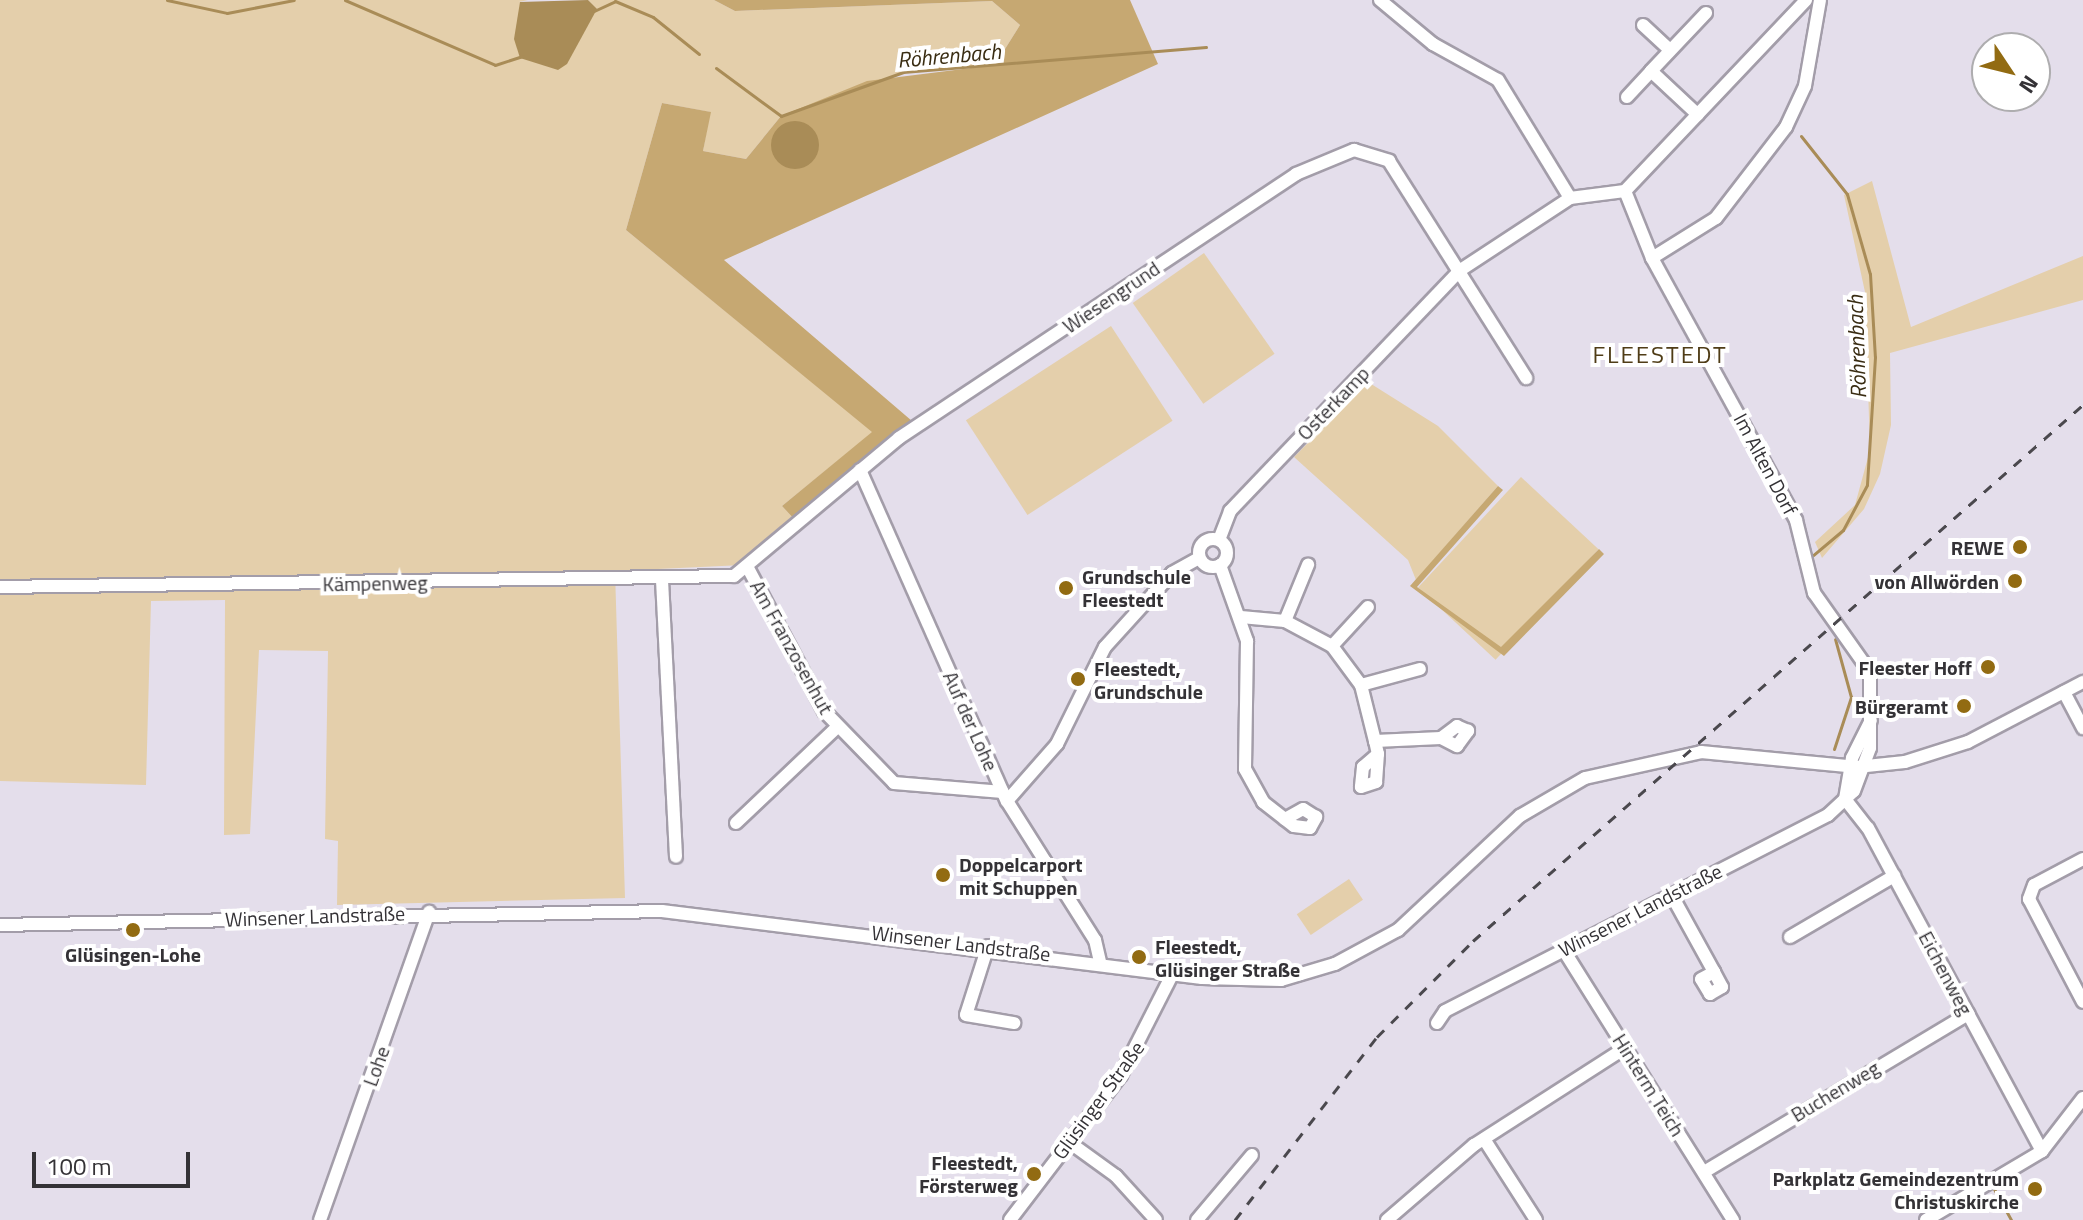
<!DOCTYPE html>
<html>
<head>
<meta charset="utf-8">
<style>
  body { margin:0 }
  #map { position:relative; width:2083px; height:1220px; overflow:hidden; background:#e4deeb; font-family:"Titillium Web",sans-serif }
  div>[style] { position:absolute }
  .green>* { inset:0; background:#e4cfab; transform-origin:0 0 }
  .forest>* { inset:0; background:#c6a872 }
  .water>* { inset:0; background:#a98c57 }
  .round { border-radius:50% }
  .stream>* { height:3px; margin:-1.5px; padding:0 1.5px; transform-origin:1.5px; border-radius:1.5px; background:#a98c57 }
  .roads { filter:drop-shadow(2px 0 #a39da9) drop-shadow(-2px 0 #a39da9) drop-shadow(0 2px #a39da9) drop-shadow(0 -2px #a39da9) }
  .minor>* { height:12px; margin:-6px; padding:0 6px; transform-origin:6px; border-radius:6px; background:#fff }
  .minor>.ring { margin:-6px; padding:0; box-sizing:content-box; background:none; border:12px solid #fff; border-radius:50% }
  .rail>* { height:3px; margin-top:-1.5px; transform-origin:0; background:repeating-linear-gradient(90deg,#4a484d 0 10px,transparent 0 20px) }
  .dots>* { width:22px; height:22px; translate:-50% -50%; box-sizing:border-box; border:4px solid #fff; border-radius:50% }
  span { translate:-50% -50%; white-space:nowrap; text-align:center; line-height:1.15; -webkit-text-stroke:8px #fff; paint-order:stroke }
  .street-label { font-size:20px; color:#343236 }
  .poi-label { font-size:20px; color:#343236; font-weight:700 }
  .right { translate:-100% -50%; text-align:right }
  .left { translate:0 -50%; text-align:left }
  .water-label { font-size:22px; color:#392c12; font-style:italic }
  .quarter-label { font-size:24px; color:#4f3c16; letter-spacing:2px }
  .north { position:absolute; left:1971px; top:32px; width:80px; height:80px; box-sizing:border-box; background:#fff; border:2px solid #aeadaf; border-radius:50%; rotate:125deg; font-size:22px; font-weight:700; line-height:32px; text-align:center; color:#343236 }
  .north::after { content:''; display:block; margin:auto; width:28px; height:36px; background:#926b12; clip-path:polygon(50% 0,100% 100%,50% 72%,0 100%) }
  .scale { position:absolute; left:32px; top:1152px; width:158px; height:36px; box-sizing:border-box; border:4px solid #343236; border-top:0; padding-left:10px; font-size:24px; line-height:28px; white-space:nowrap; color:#343236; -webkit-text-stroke:6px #fff; paint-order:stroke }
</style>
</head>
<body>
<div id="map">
  <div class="green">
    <i style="clip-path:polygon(0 0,528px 0,519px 2px,597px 10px,588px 0,714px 0,735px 11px,992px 1px,1020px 25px,995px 65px,903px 72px,781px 116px,746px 159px,703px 151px,710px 112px,662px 103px,626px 230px,873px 432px,782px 506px,795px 520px,743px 565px,615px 571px,625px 898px,337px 905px,338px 841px,325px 839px,328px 651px,259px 650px,250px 834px,224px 835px,225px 600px,151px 601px,146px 785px,0 781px)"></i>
    <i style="clip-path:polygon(1872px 181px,1911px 327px,2083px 256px,2083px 300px,1890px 353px,1891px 425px,1880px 474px,1864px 509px,1822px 558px,1815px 542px,1855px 505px,1870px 450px,1865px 292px,1844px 195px)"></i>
    <i style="left:1204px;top:253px;width:123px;height:87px;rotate:55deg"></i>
    <i style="left:1111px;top:326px;width:113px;height:173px;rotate:57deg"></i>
    <i style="clip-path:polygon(1368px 382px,1438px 426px,1498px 486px,1416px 580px,1408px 560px,1294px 457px)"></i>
    <i style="left:1521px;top:477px;width:106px;height:151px;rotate:43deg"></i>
    <i style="left:1349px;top:879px;width:25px;height:63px;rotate:56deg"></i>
  </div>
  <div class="forest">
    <i style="clip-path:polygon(714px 0,1130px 0,1158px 64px,724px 260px,912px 421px,795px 520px,782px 506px,872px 432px,626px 230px,662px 103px,711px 112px,703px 151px,746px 159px,781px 116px,867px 81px,995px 65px,1020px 25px,992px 1px,735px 11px)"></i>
    <i style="clip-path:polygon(1498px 486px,1503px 490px,1417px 587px,1501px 647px,1599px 549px,1604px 554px,1504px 656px,1410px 586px)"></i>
  </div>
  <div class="water">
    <i style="clip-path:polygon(588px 0,597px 9px,567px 64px,558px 70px,520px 58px,514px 39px,520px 2px)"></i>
    <i class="round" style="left:771px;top:121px;width:48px;height:48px"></i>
  </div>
  <div class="stream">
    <i style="left:167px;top:0;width:61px;rotate:12.2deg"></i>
    <i style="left:227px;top:13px;width:68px;rotate:-11deg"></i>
    <i style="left:345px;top:0;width:163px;rotate:23.4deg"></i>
    <i style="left:495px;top:65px;width:29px;rotate:-18deg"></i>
    <i style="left:594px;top:11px;width:23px;rotate:-25deg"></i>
    <i style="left:615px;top:1px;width:41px;rotate:22.8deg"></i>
    <i style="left:653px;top:17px;width:59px;rotate:38.8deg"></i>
    <i style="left:716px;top:68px;width:81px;rotate:36.4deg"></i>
    <i style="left:781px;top:116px;width:130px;rotate:-19.8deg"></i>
    <i style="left:903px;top:72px;width:304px;rotate:-4.7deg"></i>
    <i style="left:1801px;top:136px;width:74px;rotate:51.6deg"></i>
    <i style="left:1847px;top:194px;width:83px;rotate:74deg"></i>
    <i style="left:1870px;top:274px;width:83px;rotate:86.6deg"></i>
    <i style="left:1875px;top:357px;width:128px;rotate:93.6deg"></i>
    <i style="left:1867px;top:485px;width:51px;rotate:118.1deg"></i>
    <i style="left:1843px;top:530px;width:39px;rotate:140deg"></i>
    <i style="left:1834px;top:749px;width:55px;rotate:-71.9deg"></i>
    <i style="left:1851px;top:697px;width:60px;rotate:-105.4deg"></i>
    <i style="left:1994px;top:1189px;width:35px;rotate:61deg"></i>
  </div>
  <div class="roads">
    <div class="minor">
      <i style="left:1380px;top:0;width:69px;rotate:39.7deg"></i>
      <i style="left:1433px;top:44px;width:74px;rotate:29deg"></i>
      <i style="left:1498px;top:80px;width:138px;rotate:58.6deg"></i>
      <i style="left:1643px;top:25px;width:37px;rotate:43deg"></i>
      <i style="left:1651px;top:71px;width:80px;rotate:-46.5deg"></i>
      <i style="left:1627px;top:97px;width:35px;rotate:-47deg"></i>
      <i style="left:1651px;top:71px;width:64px;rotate:43.1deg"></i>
      <i style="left:1625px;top:191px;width:263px;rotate:-46.5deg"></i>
      <i style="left:1652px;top:258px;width:75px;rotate:-32deg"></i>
      <i style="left:1716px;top:218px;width:115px;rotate:-52.4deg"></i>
      <i style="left:1786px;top:127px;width:45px;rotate:-65.1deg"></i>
      <i style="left:1805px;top:86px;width:87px;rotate:-80.1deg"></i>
      <i style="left:860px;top:470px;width:362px;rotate:66.1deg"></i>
      <i style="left:1007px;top:801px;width:165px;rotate:57.7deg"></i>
      <i style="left:1095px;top:940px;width:23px;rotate:77deg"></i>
      <i class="ring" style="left:1199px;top:539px;width:16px;height:16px"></i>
      <i style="left:1219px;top:540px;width:31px;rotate:-69deg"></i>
      <i style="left:1230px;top:511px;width:332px;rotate:-46.3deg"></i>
      <i style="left:1459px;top:271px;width:133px;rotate:-33.3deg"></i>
      <i style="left:1570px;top:198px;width:55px;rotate:-7.3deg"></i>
      <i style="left:1220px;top:565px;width:81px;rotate:70.4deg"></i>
      <i style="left:1247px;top:641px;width:128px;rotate:90.9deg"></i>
      <i style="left:1245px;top:769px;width:38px;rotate:61deg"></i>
      <i style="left:1263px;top:802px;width:39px;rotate:38deg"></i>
      <i style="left:1294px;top:826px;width:16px;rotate:7deg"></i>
      <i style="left:1310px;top:828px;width:13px;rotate:-61deg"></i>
      <i style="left:1316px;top:817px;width:15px;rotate:-148deg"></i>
      <i style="left:1303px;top:809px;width:21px;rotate:151deg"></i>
      <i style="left:748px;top:568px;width:162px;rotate:62deg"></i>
      <i style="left:824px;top:711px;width:100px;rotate:45.8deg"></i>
      <i style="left:894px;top:783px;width:109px;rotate:4.7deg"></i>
      <i style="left:662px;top:580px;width:277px;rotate:87.1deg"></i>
      <i style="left:0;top:587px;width:734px;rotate:-0.86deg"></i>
      <i style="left:734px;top:576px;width:215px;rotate:-39.9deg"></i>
      <i style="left:899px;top:438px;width:477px;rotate:-33.6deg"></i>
      <i style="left:1296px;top:174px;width:63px;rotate:-22.5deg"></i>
      <i style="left:1354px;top:150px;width:37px;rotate:17deg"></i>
      <i style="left:1389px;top:161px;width:257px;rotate:57.7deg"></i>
      <i style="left:1241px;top:617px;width:44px;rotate:5.2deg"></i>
      <i style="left:1285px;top:621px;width:53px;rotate:28deg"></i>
      <i style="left:1332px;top:646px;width:49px;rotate:53.4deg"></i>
      <i style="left:1361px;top:685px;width:58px;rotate:76deg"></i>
      <i style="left:1375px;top:741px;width:13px;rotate:77deg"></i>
      <i style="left:1378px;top:754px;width:20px;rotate:139deg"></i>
      <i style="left:1363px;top:767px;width:20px;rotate:96deg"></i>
      <i style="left:1361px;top:787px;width:16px;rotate:-18deg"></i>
      <i style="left:1376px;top:782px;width:28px;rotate:-86deg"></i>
      <i style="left:1285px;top:621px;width:61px;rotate:-67.7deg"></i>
      <i style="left:1332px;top:646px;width:53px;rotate:-47.3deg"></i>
      <i style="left:1361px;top:685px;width:61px;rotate:-15.2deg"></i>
      <i style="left:2064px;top:692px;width:41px;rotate:62.2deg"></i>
      <i style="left:1375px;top:741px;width:66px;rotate:-2.6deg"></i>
      <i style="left:1441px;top:738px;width:18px;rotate:27deg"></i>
      <i style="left:1457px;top:746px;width:19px;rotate:-54deg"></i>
      <i style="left:1468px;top:731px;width:12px;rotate:-156deg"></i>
      <i style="left:1457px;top:726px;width:20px;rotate:143deg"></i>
      <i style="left:1845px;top:799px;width:37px;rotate:52deg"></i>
      <i style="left:1868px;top:828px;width:367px;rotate:61.7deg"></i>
      <i style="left:1845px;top:799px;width:42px;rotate:-80.3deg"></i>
      <i style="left:1852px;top:758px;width:42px;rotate:-63.4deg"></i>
      <i style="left:1007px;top:801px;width:76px;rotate:-48.7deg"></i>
      <i style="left:1057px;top:744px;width:108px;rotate:-63.7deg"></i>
      <i style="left:1105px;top:647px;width:100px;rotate:-47.8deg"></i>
      <i style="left:1172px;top:573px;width:31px;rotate:-29deg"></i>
      <i style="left:736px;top:823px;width:139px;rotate:-43.5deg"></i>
      <i style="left:2083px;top:859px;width:55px;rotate:152deg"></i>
      <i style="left:2034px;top:885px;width:15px;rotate:110deg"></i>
      <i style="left:2029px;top:899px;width:116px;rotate:62.3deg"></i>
      <i style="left:1671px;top:894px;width:89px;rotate:61.1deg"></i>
      <i style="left:1714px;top:972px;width:17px;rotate:62deg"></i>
      <i style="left:1722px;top:987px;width:14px;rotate:150deg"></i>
      <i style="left:1710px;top:994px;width:17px;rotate:-121deg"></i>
      <i style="left:1701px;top:979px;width:15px;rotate:-28deg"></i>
      <i style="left:0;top:925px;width:662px;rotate:-1.21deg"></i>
      <i style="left:662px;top:911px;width:544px;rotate:7.07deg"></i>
      <i style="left:1202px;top:978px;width:79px;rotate:1.5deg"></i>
      <i style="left:1281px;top:980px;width:56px;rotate:-16.5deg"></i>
      <i style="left:1335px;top:964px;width:72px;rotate:-28.4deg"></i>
      <i style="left:1398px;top:930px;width:167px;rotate:-43.1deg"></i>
      <i style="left:1520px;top:816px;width:75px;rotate:-30.3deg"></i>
      <i style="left:1585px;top:778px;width:119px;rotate:-12.6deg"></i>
      <i style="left:1701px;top:752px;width:157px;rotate:5.5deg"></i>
      <i style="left:1857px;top:767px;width:48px;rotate:-5.9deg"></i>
      <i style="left:1905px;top:762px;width:66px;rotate:-17.6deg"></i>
      <i style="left:1968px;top:742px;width:130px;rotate:-27.6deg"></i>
      <i style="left:1790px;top:937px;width:121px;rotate:-30.4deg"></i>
      <i style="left:988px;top:946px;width:72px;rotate:107.7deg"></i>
      <i style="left:966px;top:1015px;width:49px;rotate:9.5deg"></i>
      <i style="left:1563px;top:949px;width:320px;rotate:57.9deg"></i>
      <i style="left:1437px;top:1023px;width:14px;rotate:-56deg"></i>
      <i style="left:1445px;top:1011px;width:430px;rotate:-27.1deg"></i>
      <i style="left:1828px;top:815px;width:35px;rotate:-43deg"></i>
      <i style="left:1854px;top:791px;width:46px;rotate:-69.6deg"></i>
      <i style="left:1870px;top:748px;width:76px;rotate:-90deg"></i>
      <i style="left:1870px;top:672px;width:97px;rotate:-125.3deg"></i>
      <i style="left:1814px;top:593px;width:75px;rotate:-103.9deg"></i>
      <i style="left:1796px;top:520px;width:299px;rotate:-118.8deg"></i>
      <i style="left:1652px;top:258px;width:72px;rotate:-111.9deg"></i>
      <i style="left:1484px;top:1139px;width:96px;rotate:57.3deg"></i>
      <i style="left:1069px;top:1142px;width:58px;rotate:35.9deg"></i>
      <i style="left:1116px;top:1176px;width:59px;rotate:47.7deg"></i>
      <i style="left:1704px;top:1172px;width:308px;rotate:-30.9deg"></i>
      <i style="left:320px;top:1220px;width:327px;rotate:-70.5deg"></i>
      <i style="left:1010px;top:1220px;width:183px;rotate:-52.6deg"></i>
      <i style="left:1121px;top:1075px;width:114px;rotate:-63deg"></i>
      <i style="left:1197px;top:1220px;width:85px;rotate:-49.8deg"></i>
      <i style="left:1387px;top:1220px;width:115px;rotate:-40.8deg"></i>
      <i style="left:1474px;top:1145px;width:179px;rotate:-32.7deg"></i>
      <i style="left:1926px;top:1220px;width:135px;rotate:-30.7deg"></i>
      <i style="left:2042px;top:1151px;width:67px;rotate:-52.3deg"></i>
    </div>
  </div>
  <div class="rail">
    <i style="left:1235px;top:1220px;width:232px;rotate:-52.2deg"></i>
    <i style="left:1377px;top:1037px;width:136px;rotate:-45deg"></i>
    <i style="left:1473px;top:941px;width:812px;rotate:-41.31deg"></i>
  </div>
  <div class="dots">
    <i style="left:2020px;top:547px;background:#926b12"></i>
    <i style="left:2015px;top:581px;background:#926b12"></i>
    <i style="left:1066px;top:588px;background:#926b12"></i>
    <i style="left:1988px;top:667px;background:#926b12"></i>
    <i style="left:1078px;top:679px;background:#926b12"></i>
    <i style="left:1964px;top:706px;background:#926b12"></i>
    <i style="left:943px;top:875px;background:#926b12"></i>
    <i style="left:133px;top:930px;background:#926b12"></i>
    <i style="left:1139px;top:957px;background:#926b12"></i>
    <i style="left:1034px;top:1174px;background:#926b12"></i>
    <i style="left:2035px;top:1189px;background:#926b12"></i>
  </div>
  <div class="street-label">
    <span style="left:1111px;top:297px;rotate:-34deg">Wiesengrund</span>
    <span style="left:1333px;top:403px;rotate:-46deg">Osterkamp</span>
    <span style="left:1766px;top:464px;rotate:62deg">Im Alten Dorf</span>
    <span style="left:375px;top:583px;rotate:-1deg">Kämpenweg</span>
    <span style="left:792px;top:647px;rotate:61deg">Am Franzosenhut</span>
    <span style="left:971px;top:721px;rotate:66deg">Auf der Lohe</span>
    <span style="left:1640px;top:910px;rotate:-27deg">Winsener Landstraße</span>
    <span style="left:315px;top:916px;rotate:-2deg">Winsener Landstraße</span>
    <span style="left:961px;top:943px;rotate:7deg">Winsener Landstraße</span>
    <span style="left:1946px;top:973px;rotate:62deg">Eichenweg</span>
    <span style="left:376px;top:1066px;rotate:-70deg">Lohe</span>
    <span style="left:1649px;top:1085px;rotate:58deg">Hinterm Teich</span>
    <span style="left:1835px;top:1091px;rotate:-31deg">Buchenweg</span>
    <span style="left:1098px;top:1100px;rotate:-54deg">Glüsinger Straße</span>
  </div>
  <div class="poi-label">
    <span class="right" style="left:2004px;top:547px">REWE</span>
    <span class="left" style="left:1082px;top:588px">Grundschule<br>Fleestedt</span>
    <span class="right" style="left:1999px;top:581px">von Allwörden</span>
    <span class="right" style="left:1972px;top:667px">Fleester Hoff</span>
    <span class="left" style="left:1094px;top:680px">Fleestedt,<br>Grundschule</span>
    <span class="right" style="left:1948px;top:706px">Bürgeramt</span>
    <span class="left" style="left:959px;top:876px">Doppelcarport<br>mit Schuppen</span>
    <span class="left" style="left:1155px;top:958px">Fleestedt,<br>Glüsinger Straße</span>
    <span style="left:133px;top:954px">Glüsingen-Lohe</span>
    <span class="right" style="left:1018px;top:1174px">Fleestedt,<br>Försterweg</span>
    <span class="right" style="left:2019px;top:1190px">Parkplatz Gemeindezentrum<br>Christuskirche</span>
  </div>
  <div class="water-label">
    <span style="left:949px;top:56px;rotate:-5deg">Röhrenbach</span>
    <span style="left:1857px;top:347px;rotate:-92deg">Röhrenbach</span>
  </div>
  <div class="quarter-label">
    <span style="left:1660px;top:355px">FLEESTEDT</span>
  </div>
  <div class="north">N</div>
  <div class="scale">100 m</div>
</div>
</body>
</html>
